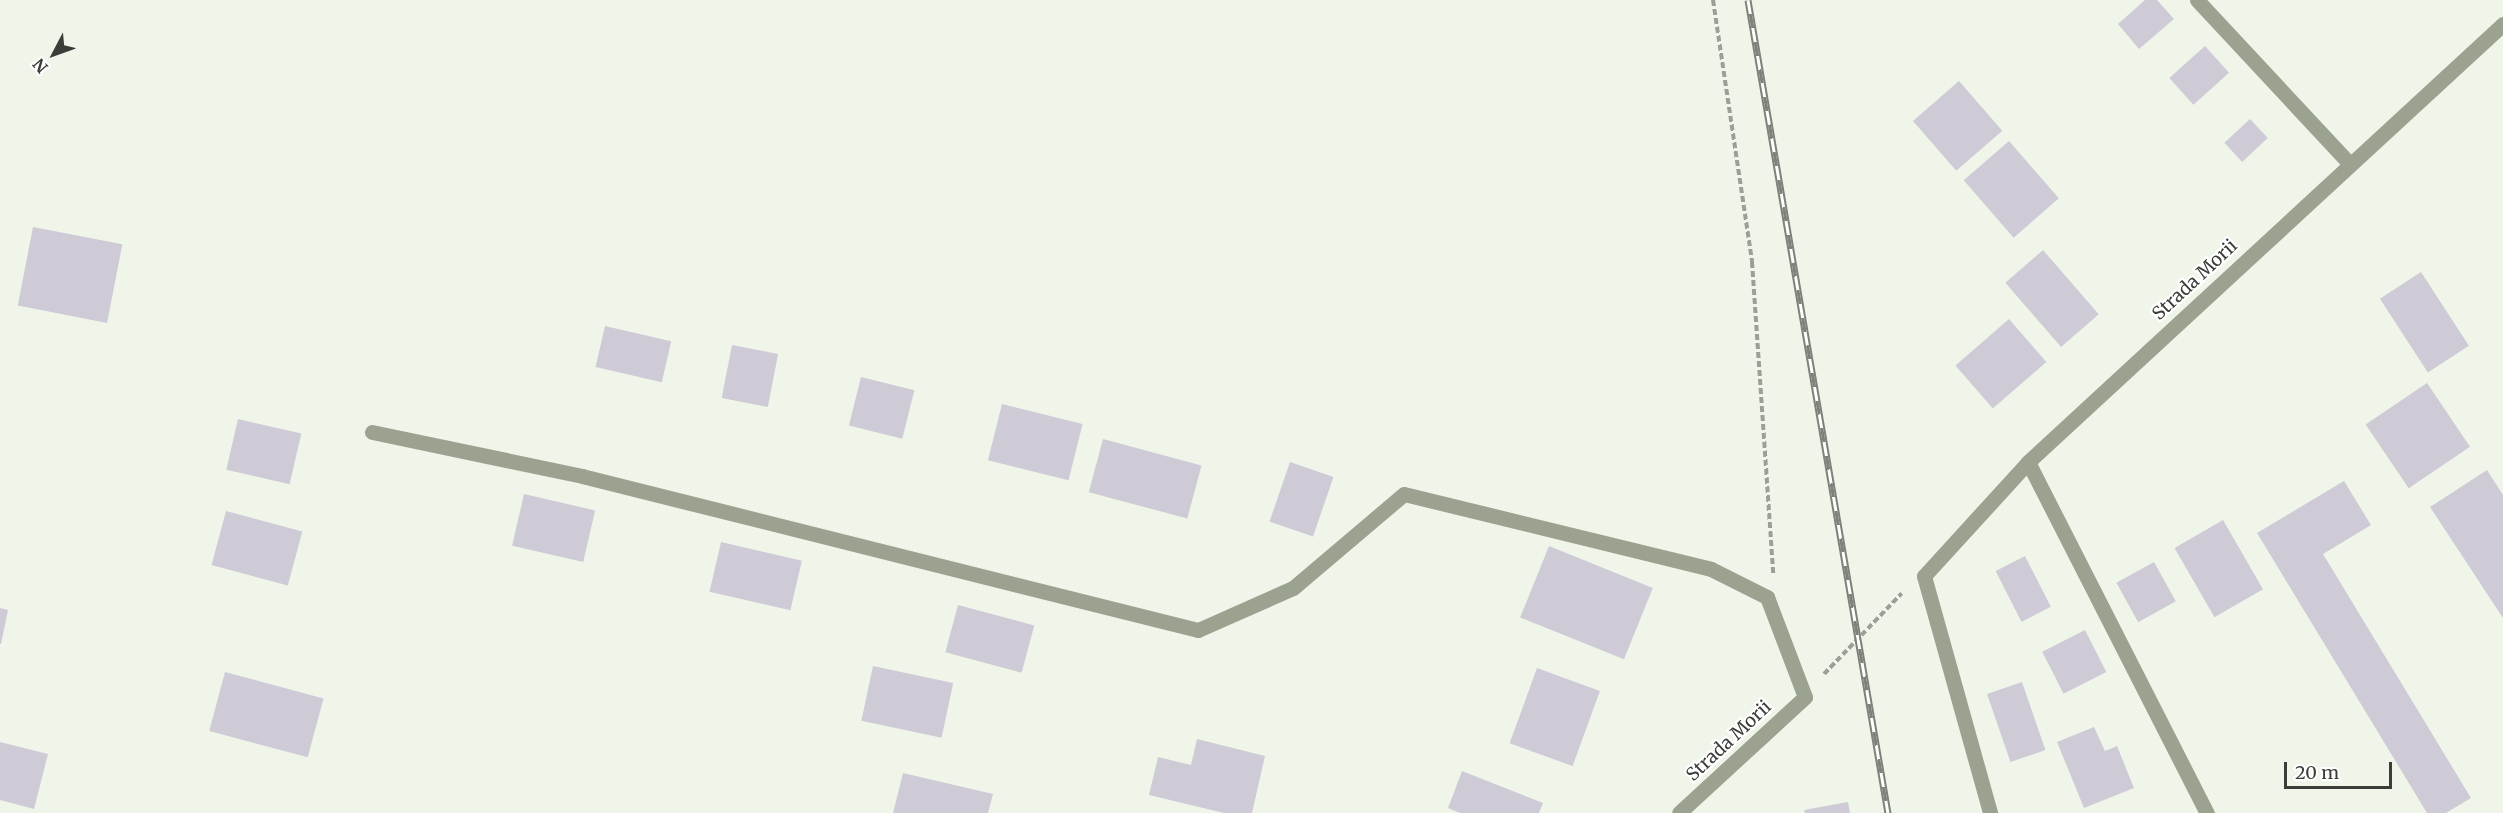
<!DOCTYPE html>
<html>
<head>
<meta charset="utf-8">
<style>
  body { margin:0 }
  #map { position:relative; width:2503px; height:813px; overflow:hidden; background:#f0f5ea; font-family:Merriweather,serif }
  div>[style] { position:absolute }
  .building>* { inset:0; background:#cfcbd6; transform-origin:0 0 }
  .path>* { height:4px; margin-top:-2px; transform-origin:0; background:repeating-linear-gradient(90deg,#9b9f97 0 6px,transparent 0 9px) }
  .service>* { height:15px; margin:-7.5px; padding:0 7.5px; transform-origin:7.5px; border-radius:7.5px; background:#9ba390 }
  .minor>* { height:15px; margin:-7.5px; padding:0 7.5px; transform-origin:7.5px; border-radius:7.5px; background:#9ba390 }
  .rail>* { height:7px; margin-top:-3.5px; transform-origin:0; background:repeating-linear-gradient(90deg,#fff 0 14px,#7e817a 0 28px); box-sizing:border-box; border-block:2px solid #7e817a }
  span { translate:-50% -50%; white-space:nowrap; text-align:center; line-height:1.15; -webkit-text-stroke:4.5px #fff; paint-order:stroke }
  .street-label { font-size:18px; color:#3b3d39 }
  .north { position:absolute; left:24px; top:24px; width:60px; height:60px; -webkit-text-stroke:4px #fff; paint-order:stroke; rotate:229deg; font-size:16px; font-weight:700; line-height:24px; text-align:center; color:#3b3d39 }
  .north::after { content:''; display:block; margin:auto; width:21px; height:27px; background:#3b3d39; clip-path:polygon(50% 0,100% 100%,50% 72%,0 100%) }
  .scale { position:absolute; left:2284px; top:762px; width:108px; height:27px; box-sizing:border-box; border:3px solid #3b3d39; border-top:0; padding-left:8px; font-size:18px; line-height:21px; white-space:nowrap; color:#3b3d39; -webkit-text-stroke:4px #fff; paint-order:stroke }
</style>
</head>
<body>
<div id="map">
  <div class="building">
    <i style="clip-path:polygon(2145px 0,2157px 0,2174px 19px,2139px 49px,2118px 24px)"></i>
    <i style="left:2205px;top:46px;width:36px;height:48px;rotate:48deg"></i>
    <i style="left:1959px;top:81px;width:66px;height:61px;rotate:49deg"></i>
    <i style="left:2250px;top:119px;width:26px;height:35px;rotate:47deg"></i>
    <i style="left:2009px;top:141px;width:76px;height:60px;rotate:49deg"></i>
    <i style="left:33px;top:227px;width:91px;height:80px;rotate:11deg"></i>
    <i style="left:2043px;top:250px;width:85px;height:50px;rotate:49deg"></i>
    <i style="left:2421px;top:272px;width:88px;height:49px;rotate:57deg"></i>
    <i style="left:2009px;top:319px;width:57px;height:71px;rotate:49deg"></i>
    <i style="left:605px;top:326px;width:68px;height:42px;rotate:13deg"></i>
    <i style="left:732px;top:345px;width:47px;height:54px;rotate:11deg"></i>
    <i style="left:861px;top:377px;width:55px;height:50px;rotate:14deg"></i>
    <i style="left:2427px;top:383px;width:77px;height:74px;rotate:56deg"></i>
    <i style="left:1002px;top:404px;width:83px;height:58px;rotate:14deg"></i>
    <i style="left:238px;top:419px;width:65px;height:52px;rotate:13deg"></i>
    <i style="left:1103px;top:439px;width:102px;height:55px;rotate:15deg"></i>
    <i style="left:1290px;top:462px;width:46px;height:63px;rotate:19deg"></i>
    <i style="clip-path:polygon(2487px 470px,2503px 495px,2503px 618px,2430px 507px)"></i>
    <i style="clip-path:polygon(2344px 481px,2371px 525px,2323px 554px,2471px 798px,2446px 813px,2427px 813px,2257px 533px)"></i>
    <i style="left:524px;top:494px;width:73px;height:53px;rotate:13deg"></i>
    <i style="left:226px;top:511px;width:79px;height:56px;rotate:15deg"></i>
    <i style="left:2223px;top:520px;width:80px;height:56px;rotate:60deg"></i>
    <i style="left:721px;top:542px;width:83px;height:51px;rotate:13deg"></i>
    <i style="left:1549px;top:546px;width:112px;height:77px;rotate:22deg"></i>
    <i style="left:2025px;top:556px;width:57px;height:33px;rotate:63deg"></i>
    <i style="left:2154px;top:562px;width:45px;height:43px;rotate:61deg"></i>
    <i style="left:958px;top:605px;width:79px;height:49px;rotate:15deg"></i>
    <i style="clip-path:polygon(0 608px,8px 610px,1px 644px,0 644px)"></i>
    <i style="left:2085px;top:630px;width:47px;height:48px;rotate:63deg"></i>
    <i style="left:873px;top:666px;width:82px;height:56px;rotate:12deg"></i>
    <i style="left:1537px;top:668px;width:67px;height:80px;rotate:20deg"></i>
    <i style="left:225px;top:672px;width:102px;height:61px;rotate:15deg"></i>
    <i style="left:2022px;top:682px;width:72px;height:37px;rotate:71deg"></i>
    <i style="clip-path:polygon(2094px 727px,2105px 751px,2117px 746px,2134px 788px,2084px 808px,2057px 742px)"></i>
    <i style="clip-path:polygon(1197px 739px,1265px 756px,1252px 813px,1224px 813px,1149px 795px,1158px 757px,1191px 765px)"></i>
    <i style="clip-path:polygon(0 742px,48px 754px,34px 809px,0 800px)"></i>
    <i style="clip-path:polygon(1462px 771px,1543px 803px,1539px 813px,1460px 813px,1448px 808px)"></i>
    <i style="clip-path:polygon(903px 773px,993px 794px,988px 813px,893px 813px)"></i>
    <i style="clip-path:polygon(1848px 802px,1850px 813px,1805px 813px,1804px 810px)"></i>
  </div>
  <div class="path">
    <i style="left:1713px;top:0;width:265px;rotate:81.5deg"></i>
    <i style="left:1752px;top:262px;width:312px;rotate:86.1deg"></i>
    <i style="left:1824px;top:674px;width:112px;rotate:-46.1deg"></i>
  </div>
  <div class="service">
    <i style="left:1924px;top:576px;width:246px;rotate:74.4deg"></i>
  </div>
  <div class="minor">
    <i style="left:2197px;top:0;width:223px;rotate:47deg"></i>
    <i style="left:372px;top:432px;width:215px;rotate:11.8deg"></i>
    <i style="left:582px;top:476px;width:635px;rotate:14.04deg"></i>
    <i style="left:1198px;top:630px;width:104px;rotate:-23.9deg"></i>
    <i style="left:1293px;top:588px;width:145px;rotate:-40.3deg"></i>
    <i style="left:1404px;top:494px;width:316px;rotate:13.7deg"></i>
    <i style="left:1711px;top:569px;width:63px;rotate:26.6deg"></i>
    <i style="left:1767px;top:597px;width:107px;rotate:69.2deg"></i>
    <i style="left:1805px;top:697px;width:171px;rotate:137.4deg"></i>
    <i style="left:2028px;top:462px;width:394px;rotate:63deg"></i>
    <i style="left:1924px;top:576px;width:154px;rotate:-47.6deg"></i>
    <i style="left:2028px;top:462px;width:646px;rotate:-42.68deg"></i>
  </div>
  <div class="rail">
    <i style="left:1748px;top:0;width:825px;rotate:80.23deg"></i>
  </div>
  <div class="street-label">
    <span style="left:2195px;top:280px;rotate:-43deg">Strada Morii</span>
    <span style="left:1729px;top:741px;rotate:-43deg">Strada Morii</span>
  </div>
  <div class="north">N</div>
  <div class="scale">20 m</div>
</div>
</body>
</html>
